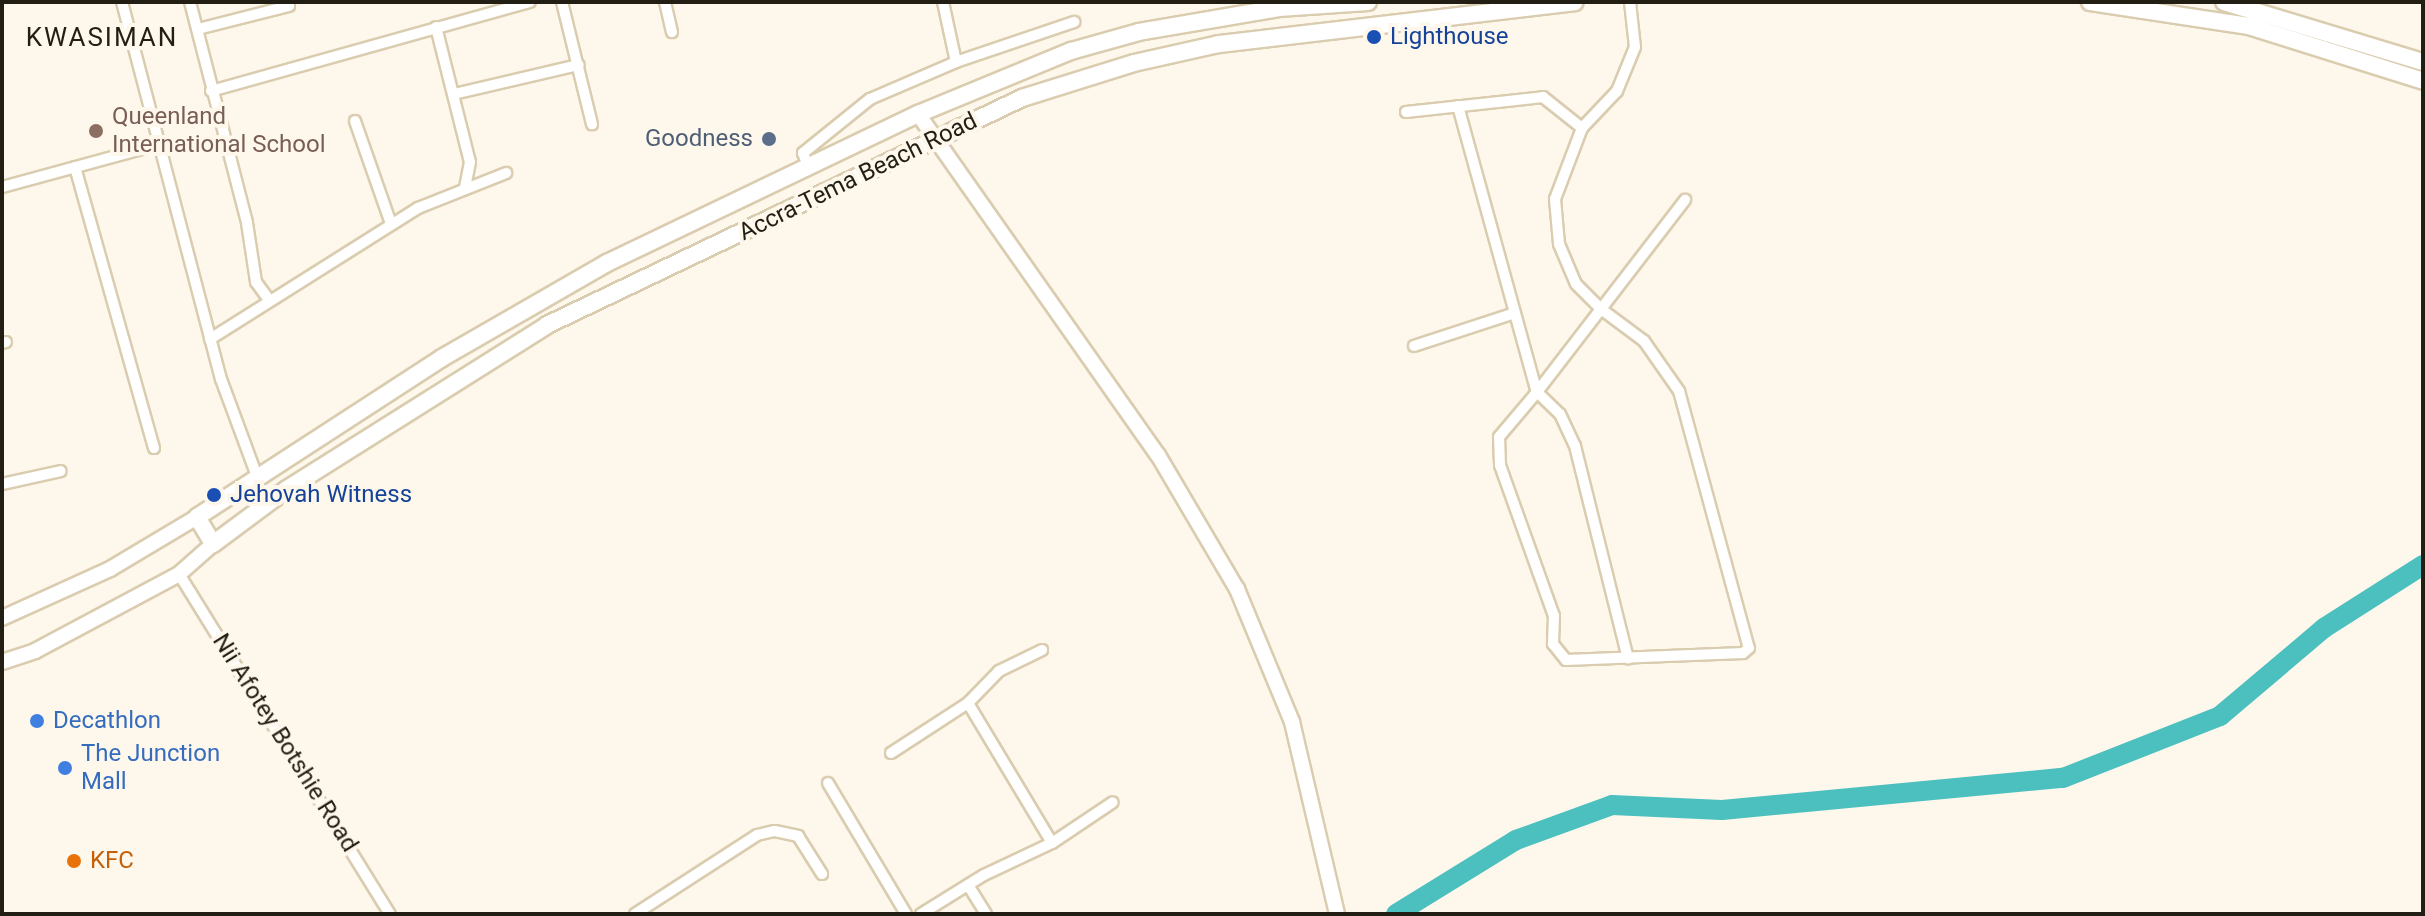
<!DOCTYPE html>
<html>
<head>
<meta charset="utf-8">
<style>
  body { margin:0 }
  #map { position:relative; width:2425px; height:916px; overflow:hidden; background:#fef8ec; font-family:Roboto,sans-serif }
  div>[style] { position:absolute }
  .river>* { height:20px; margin:-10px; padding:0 10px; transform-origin:10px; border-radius:10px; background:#4cbfbf }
  .roads { filter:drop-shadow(2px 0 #daccaf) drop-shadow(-2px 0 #daccaf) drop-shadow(0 2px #daccaf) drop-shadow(0 -2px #daccaf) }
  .street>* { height:10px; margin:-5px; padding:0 5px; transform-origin:5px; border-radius:5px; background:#fff }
  .secondary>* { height:14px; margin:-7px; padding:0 7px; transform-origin:7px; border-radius:7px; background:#fff }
  .primary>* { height:16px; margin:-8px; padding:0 8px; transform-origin:8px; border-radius:8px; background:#fff }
  .dots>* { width:22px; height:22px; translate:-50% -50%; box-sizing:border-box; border:4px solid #fef8ec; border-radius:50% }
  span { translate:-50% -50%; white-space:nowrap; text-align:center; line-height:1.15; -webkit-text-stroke:8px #fef8ec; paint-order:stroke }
  .transit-label { font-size:24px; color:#164399 }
  .left { translate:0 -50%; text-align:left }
  .education-label { font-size:24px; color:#785e54 }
  .service-label { font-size:24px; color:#4e5e75 }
  .right { translate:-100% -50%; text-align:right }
  .street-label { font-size:24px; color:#231e13 }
  .shop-label { font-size:24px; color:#366cbe }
  .food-label { font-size:24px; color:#c56008 }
  .neighbourhood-label { font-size:26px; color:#231e13; letter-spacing:2px }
  .frame { position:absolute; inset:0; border:4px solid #231e13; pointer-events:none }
</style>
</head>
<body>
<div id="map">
  <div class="river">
    <i style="left:1396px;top:914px;width:141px;rotate:-31.7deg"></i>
    <i style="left:1516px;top:840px;width:102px;rotate:-20deg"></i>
    <i style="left:1612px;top:805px;width:110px;rotate:2.6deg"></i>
    <i style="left:1722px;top:810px;width:342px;rotate:-5.4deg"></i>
    <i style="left:2063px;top:778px;width:169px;rotate:-21.5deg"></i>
    <i style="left:2220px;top:716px;width:136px;rotate:-40.2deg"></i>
    <i style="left:2324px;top:628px;width:117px;rotate:-32.5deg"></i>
  </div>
  <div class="roads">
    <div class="street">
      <i style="left:122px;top:2px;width:390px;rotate:75.3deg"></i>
      <i style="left:221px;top:379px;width:107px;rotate:69.7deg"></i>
      <i style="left:190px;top:2px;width:228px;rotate:75.5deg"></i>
      <i style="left:247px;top:223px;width:60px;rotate:81.3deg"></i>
      <i style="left:256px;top:282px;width:22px;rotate:54deg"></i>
      <i style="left:562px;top:2px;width:126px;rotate:76.2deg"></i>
      <i style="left:665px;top:2px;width:31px;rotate:77deg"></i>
      <i style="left:943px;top:2px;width:61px;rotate:77.8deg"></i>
      <i style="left:1630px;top:2px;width:45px;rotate:83.7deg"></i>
      <i style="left:1635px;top:47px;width:48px;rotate:112.2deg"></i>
      <i style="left:1617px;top:91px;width:51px;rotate:133.4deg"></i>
      <i style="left:1582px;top:128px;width:76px;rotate:110.8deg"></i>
      <i style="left:1555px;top:199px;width:45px;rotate:84.9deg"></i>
      <i style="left:1559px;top:244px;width:43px;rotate:67deg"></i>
      <i style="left:1576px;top:284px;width:35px;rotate:45deg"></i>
      <i style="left:1601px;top:309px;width:54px;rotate:36.7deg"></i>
      <i style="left:1644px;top:341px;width:61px;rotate:55deg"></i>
      <i style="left:1679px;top:391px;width:266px;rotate:74.8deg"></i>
      <i style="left:1749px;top:648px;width:8px;rotate:140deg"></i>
      <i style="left:1743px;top:653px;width:177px;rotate:177.7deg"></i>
      <i style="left:1566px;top:660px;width:21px;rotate:-129deg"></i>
      <i style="left:1553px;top:644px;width:28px;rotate:-88deg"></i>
      <i style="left:1554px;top:616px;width:160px;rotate:-109.7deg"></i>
      <i style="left:1500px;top:465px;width:28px;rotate:-92deg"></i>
      <i style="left:1499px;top:437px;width:59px;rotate:-49.8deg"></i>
      <i style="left:1537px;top:392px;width:105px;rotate:-52.4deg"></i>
      <i style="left:1601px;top:309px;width:138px;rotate:-52.4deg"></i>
      <i style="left:436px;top:27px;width:139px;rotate:75.9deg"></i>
      <i style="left:470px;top:162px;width:25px;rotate:101deg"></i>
      <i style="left:198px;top:29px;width:94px;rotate:-14.2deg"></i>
      <i style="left:211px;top:91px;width:331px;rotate:-15.6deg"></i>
      <i style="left:454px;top:94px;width:128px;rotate:-13.1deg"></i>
      <i style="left:1458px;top:106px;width:297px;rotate:74.6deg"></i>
      <i style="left:1537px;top:392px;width:32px;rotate:44deg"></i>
      <i style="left:1560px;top:414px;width:35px;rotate:65deg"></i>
      <i style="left:1575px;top:446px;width:219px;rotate:76deg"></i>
      <i style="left:1406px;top:112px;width:138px;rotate:-6.2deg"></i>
      <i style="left:1543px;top:97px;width:50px;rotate:38.5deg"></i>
      <i style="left:355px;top:121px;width:109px;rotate:70.7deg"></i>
      <i style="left:808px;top:166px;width:14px;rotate:-111deg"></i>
      <i style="left:803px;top:153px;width:86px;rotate:-38.9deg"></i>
      <i style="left:870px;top:99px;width:94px;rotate:-23.3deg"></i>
      <i style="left:956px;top:62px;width:125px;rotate:-18.7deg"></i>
      <i style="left:75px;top:167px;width:292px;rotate:74.3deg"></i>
      <i style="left:2px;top:187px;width:164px;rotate:-15.2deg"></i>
      <i style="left:210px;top:339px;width:246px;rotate:-32.2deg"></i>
      <i style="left:418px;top:208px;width:95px;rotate:-21.7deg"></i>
      <i style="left:2px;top:343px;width:4px;rotate:-14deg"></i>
      <i style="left:1414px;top:346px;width:106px;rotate:-18.1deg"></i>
      <i style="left:2px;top:484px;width:60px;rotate:-12.4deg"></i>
      <i style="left:179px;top:574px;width:400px;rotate:58.2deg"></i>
      <i style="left:968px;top:703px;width:163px;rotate:59deg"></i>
      <i style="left:891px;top:753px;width:92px;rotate:-33deg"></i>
      <i style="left:968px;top:703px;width:45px;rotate:-45.9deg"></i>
      <i style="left:999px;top:671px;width:48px;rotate:-26deg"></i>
      <i style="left:828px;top:783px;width:152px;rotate:59.2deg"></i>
      <i style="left:968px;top:885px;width:34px;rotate:58deg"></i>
      <i style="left:635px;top:914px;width:145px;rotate:-32.9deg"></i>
      <i style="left:757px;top:835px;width:18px;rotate:-13deg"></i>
      <i style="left:775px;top:831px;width:24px;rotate:12deg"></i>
      <i style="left:798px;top:836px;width:45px;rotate:57.7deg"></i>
      <i style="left:921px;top:914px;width:74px;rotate:-31.8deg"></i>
      <i style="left:984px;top:875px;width:75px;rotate:-25.2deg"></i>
      <i style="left:1052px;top:843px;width:73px;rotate:-33.9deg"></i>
    </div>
    <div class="secondary">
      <i style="left:918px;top:114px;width:417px;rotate:54.9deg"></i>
      <i style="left:1158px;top:455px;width:156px;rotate:59.5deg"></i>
      <i style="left:1237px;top:589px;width:144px;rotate:67.5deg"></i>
      <i style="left:1292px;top:722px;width:197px;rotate:76.8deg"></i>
      <i style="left:2px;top:618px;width:119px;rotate:-24.4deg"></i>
      <i style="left:110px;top:569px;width:101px;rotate:-30.9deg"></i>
      <i style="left:2px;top:662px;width:35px;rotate:-18deg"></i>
      <i style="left:35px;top:651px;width:163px;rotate:-28.1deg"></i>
      <i style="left:179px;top:574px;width:45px;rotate:-41.4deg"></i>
    </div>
    <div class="primary">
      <i style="left:1368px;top:2px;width:89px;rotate:176.1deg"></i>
      <i style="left:1279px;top:8px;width:142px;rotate:170.3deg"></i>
      <i style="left:1139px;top:32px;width:71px;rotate:164.4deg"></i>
      <i style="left:1071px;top:51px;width:165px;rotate:157.6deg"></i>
      <i style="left:918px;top:114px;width:345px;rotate:154.4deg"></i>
      <i style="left:607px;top:263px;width:190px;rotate:150.1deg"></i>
      <i style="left:442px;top:358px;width:292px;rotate:147deg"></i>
      <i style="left:197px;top:517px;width:31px;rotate:59deg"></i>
      <i style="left:213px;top:544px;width:92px;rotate:-36.6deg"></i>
      <i style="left:287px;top:489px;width:307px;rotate:-32.2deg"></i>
      <i style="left:547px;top:325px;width:526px;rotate:-25.54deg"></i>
      <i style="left:1022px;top:98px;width:117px;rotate:-17.4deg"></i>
      <i style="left:1134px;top:63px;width:87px;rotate:-12.6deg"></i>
      <i style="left:1219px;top:44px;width:358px;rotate:-6.7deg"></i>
      <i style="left:2090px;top:2px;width:161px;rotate:8.6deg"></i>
      <i style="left:2249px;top:26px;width:182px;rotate:17.5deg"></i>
      <i style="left:2224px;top:2px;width:208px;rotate:16.8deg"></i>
    </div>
  </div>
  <div class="dots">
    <i style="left:1374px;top:37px;background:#1a4fb4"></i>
    <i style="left:96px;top:131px;background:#8d6e63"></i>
    <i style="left:769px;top:139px;background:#5c6f8a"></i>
    <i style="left:214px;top:495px;background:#1a4fb4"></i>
    <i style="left:37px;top:721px;background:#3f7fe0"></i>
    <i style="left:65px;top:768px;background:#3f7fe0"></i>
    <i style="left:74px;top:861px;background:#e8710a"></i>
  </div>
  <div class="transit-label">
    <span class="left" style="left:1390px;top:37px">Lighthouse</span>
    <span class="left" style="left:230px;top:495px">Jehovah Witness</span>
  </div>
  <div class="education-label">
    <span class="left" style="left:112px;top:131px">Queenland<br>International School</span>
  </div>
  <div class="service-label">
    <span class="right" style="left:753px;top:139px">Goodness</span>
  </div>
  <div class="street-label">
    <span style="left:858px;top:177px;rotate:-26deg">Accra-Tema Beach Road</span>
    <span style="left:285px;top:743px;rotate:58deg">Nii Afotey Botshie Road</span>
  </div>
  <div class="shop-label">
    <span class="left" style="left:53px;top:721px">Decathlon</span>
    <span class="left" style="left:81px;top:768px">The Junction<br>Mall</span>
  </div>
  <div class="food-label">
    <span class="left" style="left:90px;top:861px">KFC</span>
  </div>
  <div class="neighbourhood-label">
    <span style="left:102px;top:38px">KWASIMAN</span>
  </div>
  <div class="frame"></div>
</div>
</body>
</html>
